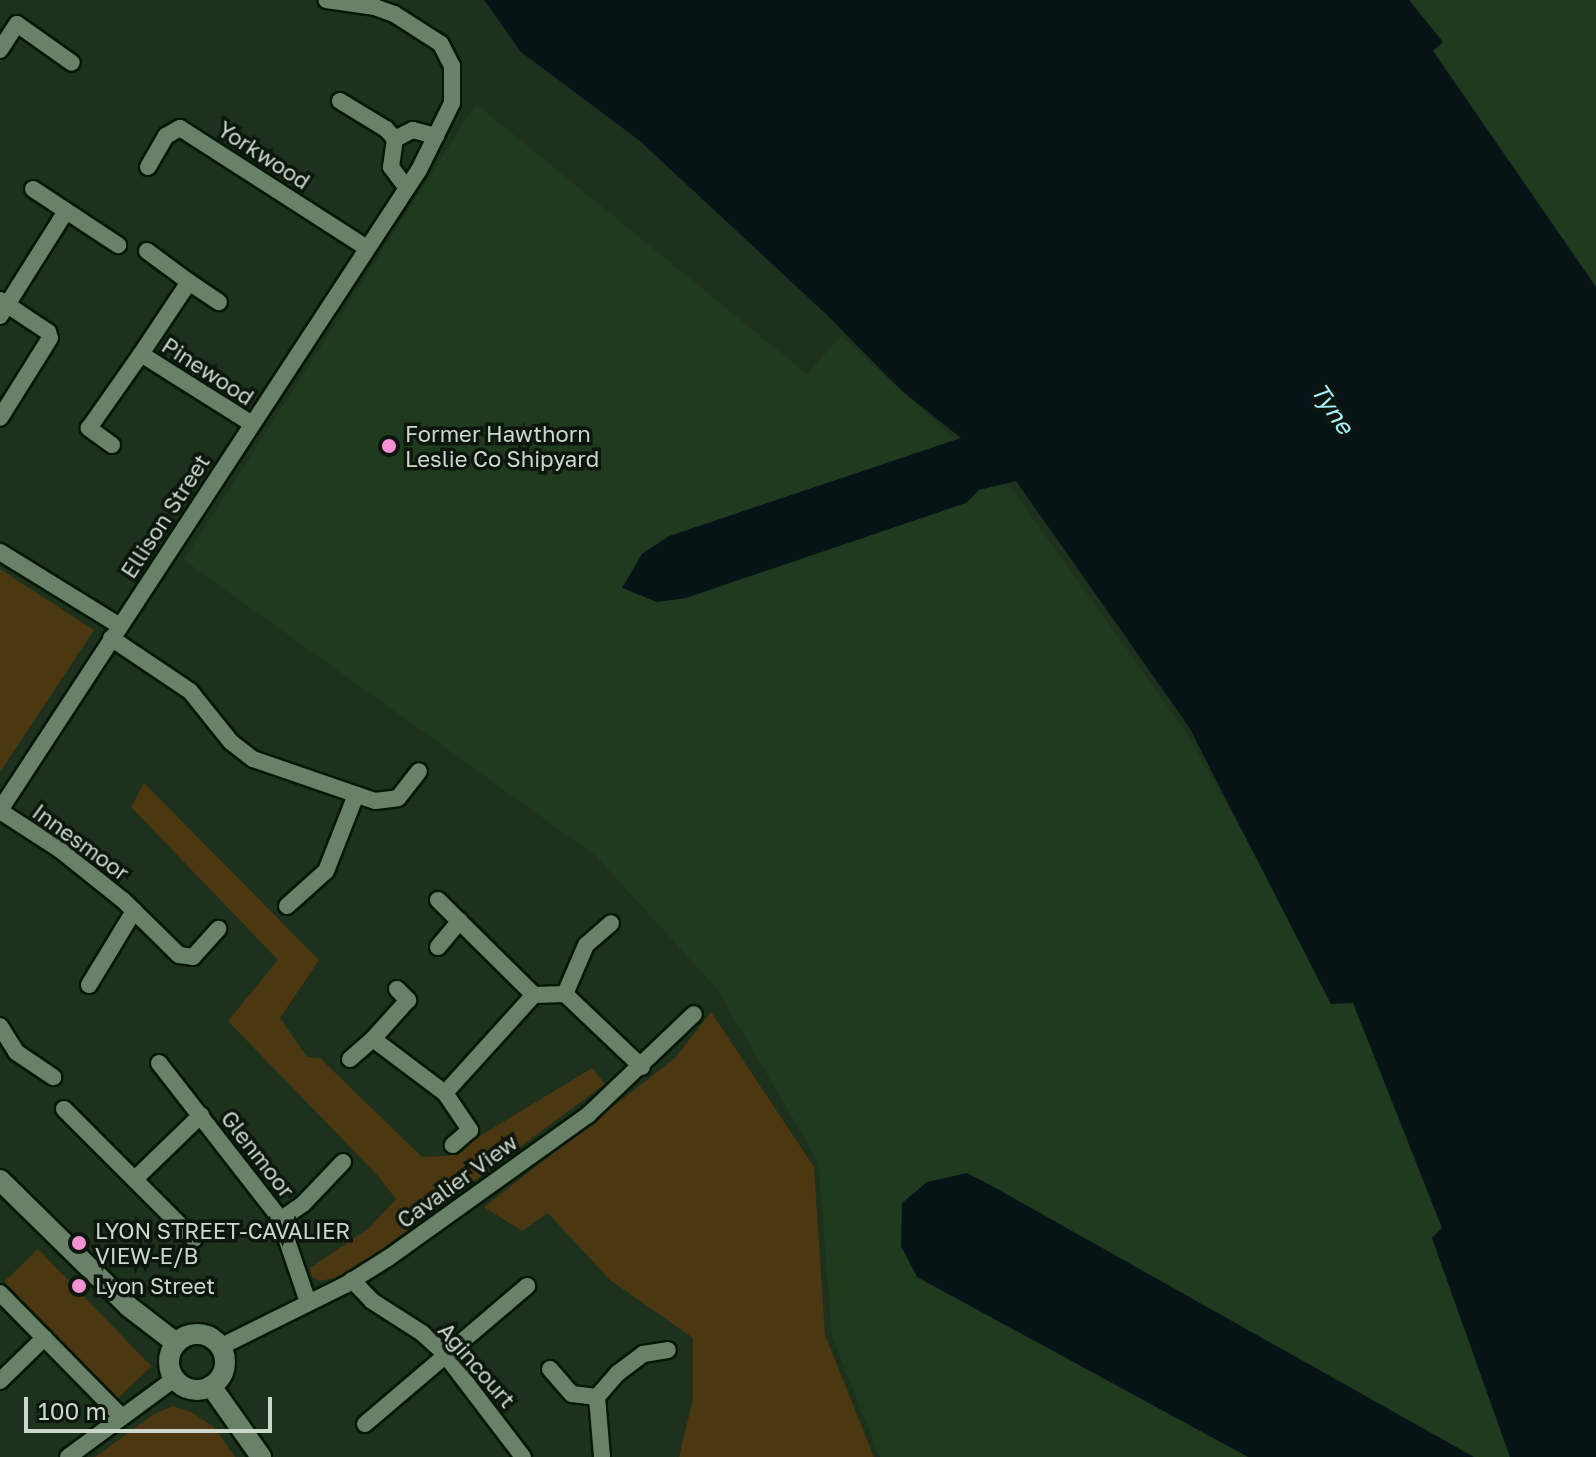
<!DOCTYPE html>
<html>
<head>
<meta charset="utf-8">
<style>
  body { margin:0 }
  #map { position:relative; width:1596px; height:1457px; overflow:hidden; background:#1d311c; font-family:"Golos Text",sans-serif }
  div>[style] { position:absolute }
  .built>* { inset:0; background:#203a20 }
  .green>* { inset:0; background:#4c3713; transform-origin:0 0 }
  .water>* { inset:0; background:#071417 }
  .roads { filter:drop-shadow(2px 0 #051806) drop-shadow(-2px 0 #051806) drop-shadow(0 2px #051806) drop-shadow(0 -2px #051806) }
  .street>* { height:16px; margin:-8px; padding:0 8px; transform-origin:8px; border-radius:8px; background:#6a8169 }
  .secondary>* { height:20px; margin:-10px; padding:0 10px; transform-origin:10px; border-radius:10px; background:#6a8169 }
  .secondary>.ring { margin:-10px; padding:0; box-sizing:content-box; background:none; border:20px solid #6a8169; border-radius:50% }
  .dots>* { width:22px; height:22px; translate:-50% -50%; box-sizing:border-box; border:4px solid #0d160d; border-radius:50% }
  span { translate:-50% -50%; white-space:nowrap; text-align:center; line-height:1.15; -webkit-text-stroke:7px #0d160d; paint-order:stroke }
  .street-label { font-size:22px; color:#ccd8cb }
  .poi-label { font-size:22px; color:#ccd8cb }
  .left { translate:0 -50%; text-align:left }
  .water-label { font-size:24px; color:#a4f2fe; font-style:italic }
  .scale { position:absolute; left:24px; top:1397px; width:248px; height:36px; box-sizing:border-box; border:4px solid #ccd8cb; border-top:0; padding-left:10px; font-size:24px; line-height:28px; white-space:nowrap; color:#ccd8cb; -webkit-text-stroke:6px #0d160d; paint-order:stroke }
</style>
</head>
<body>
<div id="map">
  <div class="built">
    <i style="clip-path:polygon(1409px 0,1596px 0,1596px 287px,1433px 50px,1443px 42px)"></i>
    <i style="clip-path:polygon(476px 104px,807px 374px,841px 336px,1015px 493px,1188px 735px,1273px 887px,1331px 1003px,1353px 1002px,1442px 1228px,1432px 1238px,1510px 1457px,880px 1457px,832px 1336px,818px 1161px,717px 989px,596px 856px,184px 560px)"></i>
  </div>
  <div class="green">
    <i style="clip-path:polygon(0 569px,94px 630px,0 772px)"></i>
    <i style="clip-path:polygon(144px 783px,319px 960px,280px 1018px,307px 1057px,320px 1058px,422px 1157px,447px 1156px,592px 1068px,605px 1084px,347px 1275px,320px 1281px,312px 1277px,310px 1268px,369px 1228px,396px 1199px,378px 1176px,228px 1021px,278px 960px,131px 807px)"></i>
    <i style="clip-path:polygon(711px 1012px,814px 1167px,825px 1335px,874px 1457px,679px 1457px,693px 1399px,693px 1338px,610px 1280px,548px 1213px,522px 1231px,484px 1207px,675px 1058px)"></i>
    <i style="left:38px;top:1249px;width:163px;height:47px;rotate:46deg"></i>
    <i style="clip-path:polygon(173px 1406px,191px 1412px,214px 1427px,235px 1457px,95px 1457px,154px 1414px)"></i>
  </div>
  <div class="water">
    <i style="clip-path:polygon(484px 0,1409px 0,1443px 42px,1433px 51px,1596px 287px,1596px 1457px,1510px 1457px,1432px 1238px,1442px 1228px,1353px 1003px,1331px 1004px,1189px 727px,1016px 481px,979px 490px,966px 503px,686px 598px,657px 602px,622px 588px,642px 554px,669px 536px,961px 438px,902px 391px,827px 315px,640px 141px,521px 52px)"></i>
    <i style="clip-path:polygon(967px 1173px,992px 1186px,1474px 1457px,1248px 1457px,917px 1277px,901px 1246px,902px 1203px,927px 1182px)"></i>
  </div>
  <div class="roads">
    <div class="street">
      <i style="left:0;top:50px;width:31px;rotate:-57deg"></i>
      <i style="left:17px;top:24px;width:67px;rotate:35.3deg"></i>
      <i style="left:340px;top:101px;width:54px;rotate:31.3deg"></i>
      <i style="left:386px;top:129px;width:13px;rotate:48deg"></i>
      <i style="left:148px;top:167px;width:36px;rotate:-60deg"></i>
      <i style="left:166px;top:136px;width:16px;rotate:-30deg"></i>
      <i style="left:180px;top:128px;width:222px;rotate:32.7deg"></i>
      <i style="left:406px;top:187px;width:25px;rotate:-127deg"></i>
      <i style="left:391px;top:167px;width:28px;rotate:-82deg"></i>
      <i style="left:395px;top:139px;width:20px;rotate:-27deg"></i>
      <i style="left:413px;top:130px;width:24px;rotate:15deg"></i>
      <i style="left:33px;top:189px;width:102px;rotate:33.4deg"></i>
      <i style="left:147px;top:251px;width:52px;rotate:36.4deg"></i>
      <i style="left:189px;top:282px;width:87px;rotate:123.7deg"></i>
      <i style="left:141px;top:354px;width:131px;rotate:32.2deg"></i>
      <i style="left:189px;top:282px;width:36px;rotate:34deg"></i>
      <i style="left:0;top:300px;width:58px;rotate:33.7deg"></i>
      <i style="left:48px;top:332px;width:6px;rotate:72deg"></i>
      <i style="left:50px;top:338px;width:94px;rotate:122deg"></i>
      <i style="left:0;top:316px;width:124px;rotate:-57.8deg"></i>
      <i style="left:112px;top:445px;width:29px;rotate:-144deg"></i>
      <i style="left:89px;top:428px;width:90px;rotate:-54.9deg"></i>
      <i style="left:0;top:552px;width:141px;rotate:31.7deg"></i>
      <i style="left:111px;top:638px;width:95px;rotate:33.9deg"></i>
      <i style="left:190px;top:691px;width:65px;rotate:51.2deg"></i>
      <i style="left:231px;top:742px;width:28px;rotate:38deg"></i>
      <i style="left:253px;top:759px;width:129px;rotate:19deg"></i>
      <i style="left:375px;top:801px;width:23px;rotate:-7deg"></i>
      <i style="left:398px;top:798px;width:34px;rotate:-52deg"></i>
      <i style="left:0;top:810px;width:765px;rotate:-56.79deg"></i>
      <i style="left:419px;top:170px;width:75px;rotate:-63.8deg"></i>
      <i style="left:452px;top:103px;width:37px;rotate:-90deg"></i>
      <i style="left:452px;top:66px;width:25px;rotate:-117deg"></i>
      <i style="left:441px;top:44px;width:56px;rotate:-147.4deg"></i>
      <i style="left:394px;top:14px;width:20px;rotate:-160deg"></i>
      <i style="left:375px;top:7px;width:49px;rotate:-171.9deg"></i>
      <i style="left:0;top:811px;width:70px;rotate:32.8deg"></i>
      <i style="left:59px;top:849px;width:82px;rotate:38.6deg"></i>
      <i style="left:123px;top:900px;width:78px;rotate:44.5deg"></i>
      <i style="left:179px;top:955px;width:14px;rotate:8deg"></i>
      <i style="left:193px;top:957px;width:38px;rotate:-48deg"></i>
      <i style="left:438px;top:900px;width:135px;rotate:44.7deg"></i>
      <i style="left:287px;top:906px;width:52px;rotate:-41.9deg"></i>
      <i style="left:326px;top:871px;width:82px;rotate:-68.5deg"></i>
      <i style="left:438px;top:947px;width:34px;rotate:-50deg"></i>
      <i style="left:89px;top:985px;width:87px;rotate:-58.7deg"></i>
      <i style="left:397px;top:989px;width:16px;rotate:45deg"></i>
      <i style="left:408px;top:1000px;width:52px;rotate:131.9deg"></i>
      <i style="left:373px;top:1039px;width:90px;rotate:36.9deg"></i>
      <i style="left:445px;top:1093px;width:132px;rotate:-47.8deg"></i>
      <i style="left:534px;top:995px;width:31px;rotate:-2deg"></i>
      <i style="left:565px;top:994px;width:106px;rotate:43.5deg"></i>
      <i style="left:565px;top:994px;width:53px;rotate:-66.8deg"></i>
      <i style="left:586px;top:945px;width:33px;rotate:-41deg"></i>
      <i style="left:0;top:1026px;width:31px;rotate:58deg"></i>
      <i style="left:16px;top:1052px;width:45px;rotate:34deg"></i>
      <i style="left:350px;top:1059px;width:30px;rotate:-41deg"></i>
      <i style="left:159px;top:1063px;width:195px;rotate:52.1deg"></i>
      <i style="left:279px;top:1217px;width:90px;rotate:71.2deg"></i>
      <i style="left:445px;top:1093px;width:45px;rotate:56deg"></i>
      <i style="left:470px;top:1130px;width:23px;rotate:139deg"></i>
      <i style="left:64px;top:1109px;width:184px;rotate:45deg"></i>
      <i style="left:135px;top:1179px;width:92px;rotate:-44.1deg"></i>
      <i style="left:280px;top:1220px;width:28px;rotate:-35deg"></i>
      <i style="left:303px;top:1204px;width:58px;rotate:-46.4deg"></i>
      <i style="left:352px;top:1280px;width:29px;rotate:46deg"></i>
      <i style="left:372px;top:1301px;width:59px;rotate:32.6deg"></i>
      <i style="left:422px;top:1333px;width:28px;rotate:42deg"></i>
      <i style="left:443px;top:1352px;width:132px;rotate:52.7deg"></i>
      <i style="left:0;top:1293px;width:174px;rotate:45.5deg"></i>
      <i style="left:220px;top:1347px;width:140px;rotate:-26.4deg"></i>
      <i style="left:345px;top:1285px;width:51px;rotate:-32.1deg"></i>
      <i style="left:388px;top:1258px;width:246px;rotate:-35.6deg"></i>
      <i style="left:588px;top:1115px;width:146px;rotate:-43.6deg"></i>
      <i style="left:550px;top:1369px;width:33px;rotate:49deg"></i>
      <i style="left:572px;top:1394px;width:25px;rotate:7deg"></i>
      <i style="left:597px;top:1397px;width:32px;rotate:-49deg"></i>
      <i style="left:618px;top:1373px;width:31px;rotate:-37deg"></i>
      <i style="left:643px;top:1354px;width:25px;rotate:-9deg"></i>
      <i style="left:0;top:1381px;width:62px;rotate:-44.3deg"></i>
      <i style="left:597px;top:1397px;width:60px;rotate:85.2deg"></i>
      <i style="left:365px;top:1424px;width:213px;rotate:-40.4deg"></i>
      <i style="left:68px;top:1457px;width:132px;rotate:-36.3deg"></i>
    </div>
    <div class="secondary">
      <i style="left:0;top:1180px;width:180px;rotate:44.5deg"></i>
      <i style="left:128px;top:1306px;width:61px;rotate:37.6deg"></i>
      <i class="ring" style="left:169px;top:1334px;width:36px;height:36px"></i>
      <i style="left:211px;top:1386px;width:87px;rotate:54.8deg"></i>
    </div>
  </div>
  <div class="dots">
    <i style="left:389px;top:446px;background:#f491d3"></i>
    <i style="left:79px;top:1243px;background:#f491d3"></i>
    <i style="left:79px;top:1286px;background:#f491d3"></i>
  </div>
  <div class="street-label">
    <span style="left:264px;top:155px;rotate:33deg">Yorkwood</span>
    <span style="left:208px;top:371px;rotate:33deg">Pinewood</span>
    <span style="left:165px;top:516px;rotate:-57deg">Ellison Street</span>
    <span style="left:81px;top:842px;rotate:36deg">Innesmoor</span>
    <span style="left:258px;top:1154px;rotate:52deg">Glenmoor</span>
    <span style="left:457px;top:1181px;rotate:-36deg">Cavalier View</span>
    <span style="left:477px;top:1365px;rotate:49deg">Agincourt</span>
  </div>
  <div class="poi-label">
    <span class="left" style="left:405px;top:446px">Former Hawthorn<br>Leslie Co Shipyard</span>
    <span class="left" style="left:95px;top:1243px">LYON STREET-CAVALIER<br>VIEW-E/B</span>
    <span class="left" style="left:95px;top:1286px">Lyon Street</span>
  </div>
  <div class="water-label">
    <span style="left:1333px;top:408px;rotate:56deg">Tyne</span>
  </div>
  <div class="scale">100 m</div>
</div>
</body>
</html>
